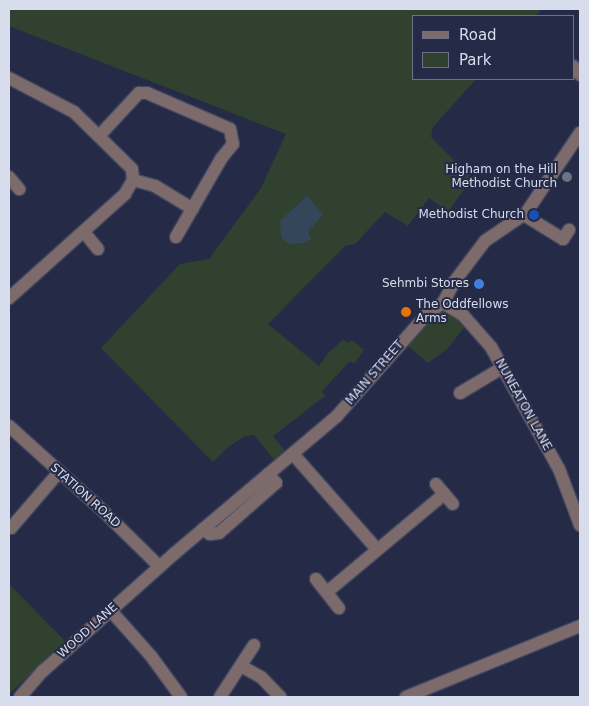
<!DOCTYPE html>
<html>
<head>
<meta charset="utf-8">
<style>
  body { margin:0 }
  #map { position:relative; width:589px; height:706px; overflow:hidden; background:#252b46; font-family:"DejaVu Sans",sans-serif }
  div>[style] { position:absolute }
  .green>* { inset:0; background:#314130 }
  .water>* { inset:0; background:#34475a }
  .roads { filter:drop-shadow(1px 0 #424761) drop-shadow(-1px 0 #424761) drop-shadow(0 1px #424761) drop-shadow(0 -1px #424761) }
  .minor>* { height:12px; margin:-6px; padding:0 6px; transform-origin:6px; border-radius:6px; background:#7d6b6c }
  .dots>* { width:14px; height:14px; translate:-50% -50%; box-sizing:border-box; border:2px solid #252b46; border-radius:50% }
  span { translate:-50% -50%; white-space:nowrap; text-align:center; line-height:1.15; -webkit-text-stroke:4px #252b46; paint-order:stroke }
  .poi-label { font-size:12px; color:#d8ddee }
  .right { translate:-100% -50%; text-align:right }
  .left { translate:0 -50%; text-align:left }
  .street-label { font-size:12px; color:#d8ddee }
  .frame { position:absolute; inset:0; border:10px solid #d8ddee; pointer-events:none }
  .legend { position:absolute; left:412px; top:15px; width:162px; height:65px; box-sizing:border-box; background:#252b46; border:1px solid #6d7289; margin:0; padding:6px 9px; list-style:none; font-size:15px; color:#d8ddee }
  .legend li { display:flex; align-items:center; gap:10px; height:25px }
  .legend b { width:25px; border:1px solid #6d7289 }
</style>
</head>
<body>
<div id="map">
  <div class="green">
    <i style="clip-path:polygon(9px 9px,542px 9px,535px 16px,413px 16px,413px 79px,476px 79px,433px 127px,431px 137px,472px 178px,448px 212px,429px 198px,408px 226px,385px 212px,355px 244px,345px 246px,268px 324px,319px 366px,328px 353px,343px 340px,349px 343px,352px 340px,364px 350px,354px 364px,350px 361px,322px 391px,325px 396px,273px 436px,285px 451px,274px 460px,254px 435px,245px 436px,228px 447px,213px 462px,101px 348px,180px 264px,209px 259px,261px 188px,286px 134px,9px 26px)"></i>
    <i style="clip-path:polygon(443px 309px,467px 324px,448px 348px,428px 363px,407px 345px)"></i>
    <i style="clip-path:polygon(9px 584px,66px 642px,9px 694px)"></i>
  </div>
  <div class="water">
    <i style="clip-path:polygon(307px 196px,323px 214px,308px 232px,311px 239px,303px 243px,289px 244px,281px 238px,280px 221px)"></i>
  </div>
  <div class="roads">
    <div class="minor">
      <i style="left:573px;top:66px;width:11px;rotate:52deg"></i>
      <i style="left:9px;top:78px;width:73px;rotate:27.6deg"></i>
      <i style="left:74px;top:112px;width:81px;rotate:44.5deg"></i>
      <i style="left:132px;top:169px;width:11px;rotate:85deg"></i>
      <i style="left:133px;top:180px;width:16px;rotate:120deg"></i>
      <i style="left:125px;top:194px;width:156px;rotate:138.1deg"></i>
      <i style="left:99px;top:136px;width:59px;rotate:-47.1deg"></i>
      <i style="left:139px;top:93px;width:8px"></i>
      <i style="left:147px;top:93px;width:90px;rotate:23.4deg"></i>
      <i style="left:230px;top:129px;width:15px;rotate:79deg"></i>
      <i style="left:233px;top:144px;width:19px;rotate:129deg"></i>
      <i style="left:221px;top:159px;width:90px;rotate:120deg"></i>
      <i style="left:9px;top:177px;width:16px;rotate:50deg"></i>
      <i style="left:133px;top:180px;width:23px;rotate:15deg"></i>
      <i style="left:155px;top:186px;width:44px;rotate:31.2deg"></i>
      <i style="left:524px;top:215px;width:46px;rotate:31.6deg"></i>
      <i style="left:563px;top:239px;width:11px;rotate:-56deg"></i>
      <i style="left:84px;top:232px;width:22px;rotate:51deg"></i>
      <i style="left:443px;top:303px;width:23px;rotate:31deg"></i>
      <i style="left:463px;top:315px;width:43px;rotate:48.8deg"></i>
      <i style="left:491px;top:347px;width:140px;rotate:60.9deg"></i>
      <i style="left:559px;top:469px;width:60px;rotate:69.4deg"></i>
      <i style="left:460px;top:393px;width:49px;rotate:-30.8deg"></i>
      <i style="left:9px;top:426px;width:125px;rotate:42.1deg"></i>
      <i style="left:102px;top:510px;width:81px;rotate:44.5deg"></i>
      <i style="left:293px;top:454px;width:125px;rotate:48.6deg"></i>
      <i style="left:436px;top:484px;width:26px;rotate:50deg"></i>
      <i style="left:11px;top:528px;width:74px;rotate:-49.4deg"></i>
      <i style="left:203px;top:529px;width:9px;rotate:36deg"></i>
      <i style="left:210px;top:534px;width:9px;rotate:-6deg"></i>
      <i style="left:219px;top:533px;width:76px;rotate:-41.3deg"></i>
      <i style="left:276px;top:483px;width:12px;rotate:-132deg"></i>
      <i style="left:316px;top:579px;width:37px;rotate:52deg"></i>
      <i style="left:327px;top:592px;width:153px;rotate:-39.9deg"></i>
      <i style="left:111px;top:611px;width:60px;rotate:48.4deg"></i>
      <i style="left:151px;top:656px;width:51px;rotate:53.8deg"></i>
      <i style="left:241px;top:666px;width:23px;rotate:29deg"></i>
      <i style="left:261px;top:677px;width:28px;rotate:46deg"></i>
      <i style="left:20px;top:697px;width:35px;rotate:-49deg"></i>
      <i style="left:43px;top:671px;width:177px;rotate:-41.8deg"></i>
      <i style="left:175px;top:553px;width:211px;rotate:-40.2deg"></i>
      <i style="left:336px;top:417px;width:137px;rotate:-48.5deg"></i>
      <i style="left:427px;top:314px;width:19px;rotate:-35deg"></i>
      <i style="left:443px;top:303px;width:24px;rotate:-62deg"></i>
      <i style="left:454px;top:282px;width:51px;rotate:-52.9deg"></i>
      <i style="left:485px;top:241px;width:50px;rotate:-34.3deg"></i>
      <i style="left:526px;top:213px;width:97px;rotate:-56deg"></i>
      <i style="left:220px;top:697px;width:62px;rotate:-56.8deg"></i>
      <i style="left:406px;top:697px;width:188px;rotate:-22.2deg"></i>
    </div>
  </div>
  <div class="dots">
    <i style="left:567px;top:177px;background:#6b7280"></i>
    <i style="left:534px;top:215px;background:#1a4fb4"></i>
    <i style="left:479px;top:284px;background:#3f7fe0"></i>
    <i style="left:406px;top:312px;background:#e8710a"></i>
  </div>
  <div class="poi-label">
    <span class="right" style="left:557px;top:177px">Higham on the Hill<br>Methodist Church</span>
    <span class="right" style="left:524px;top:215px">Methodist Church</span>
    <span class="right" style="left:469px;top:284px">Sehmbi Stores</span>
    <span class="left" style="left:416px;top:312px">The Oddfellows<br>Arms</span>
  </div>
  <div class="street-label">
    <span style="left:375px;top:373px;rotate:-49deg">MAIN STREET</span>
    <span style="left:523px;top:405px;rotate:61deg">NUNEATON LANE</span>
    <span style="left:85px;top:496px;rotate:42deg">STATION ROAD</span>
    <span style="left:88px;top:631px;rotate:-42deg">WOOD LANE</span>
  </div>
  <div class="frame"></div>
  <ul class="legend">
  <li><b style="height:6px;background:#7d6b6c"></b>Road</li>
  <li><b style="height:14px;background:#314130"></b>Park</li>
  </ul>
</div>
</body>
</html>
